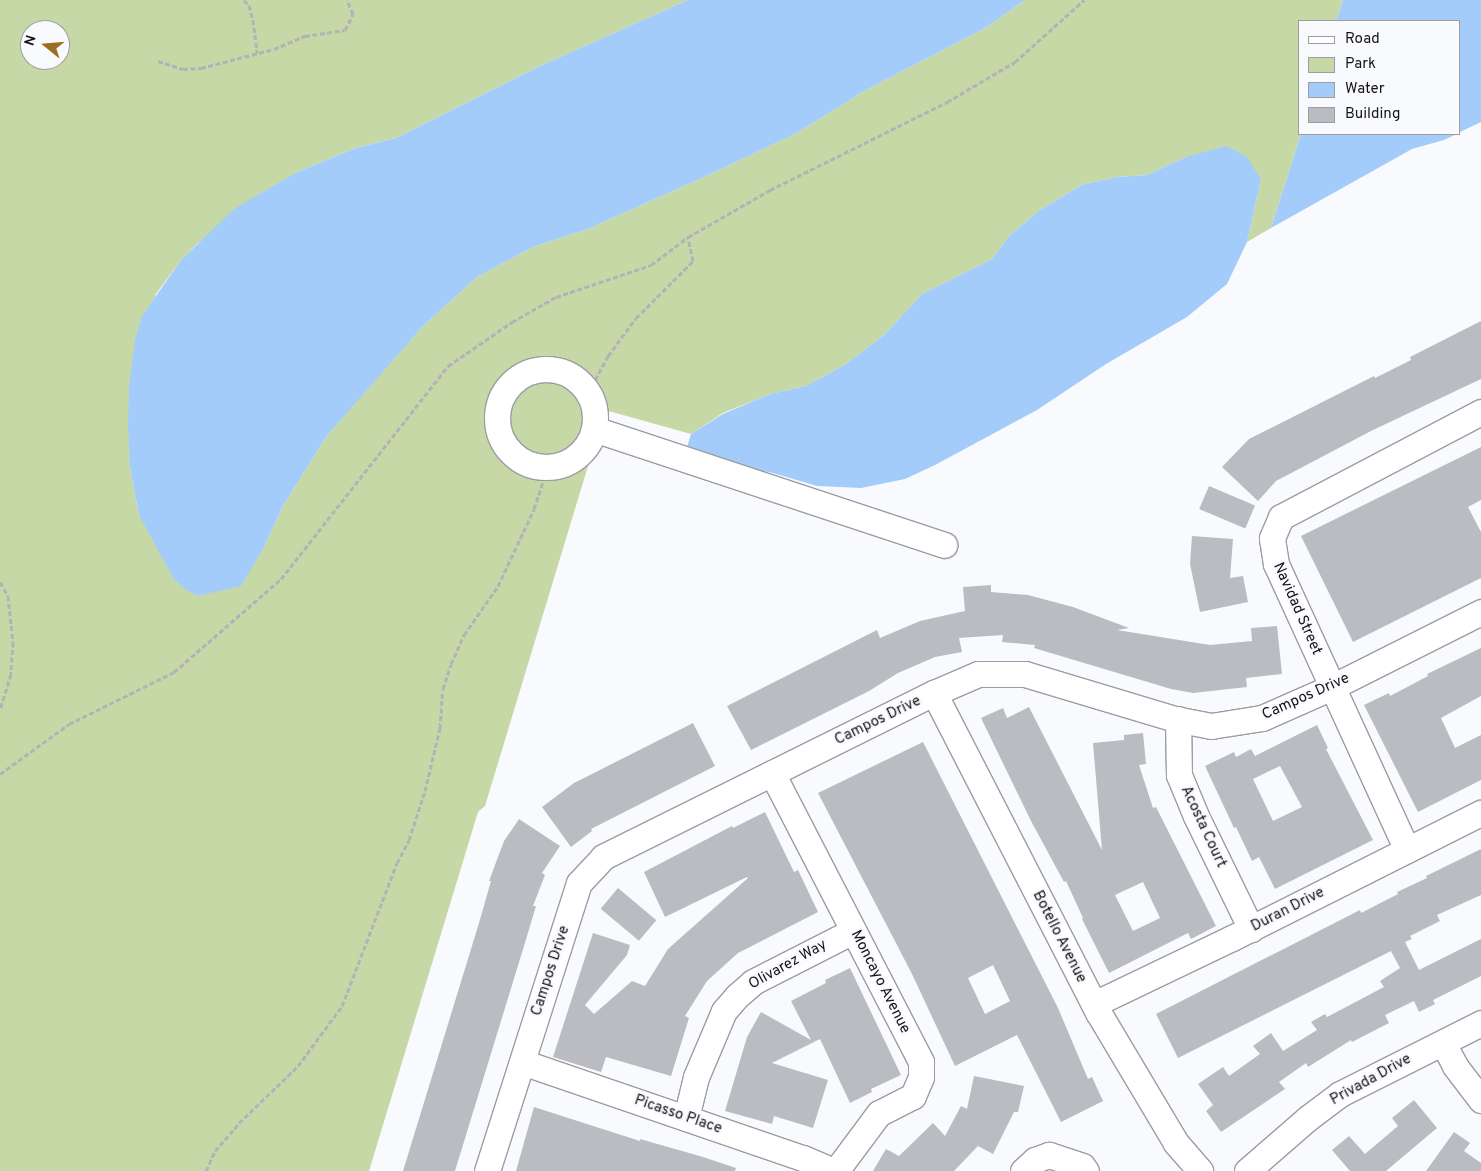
<!DOCTYPE html>
<html>
<head>
<meta charset="utf-8">
<style>
  body { margin:0 }
  #map { position:relative; width:1481px; height:1171px; overflow:hidden; background:#f9fafe; font-family:Overpass,sans-serif }
  div>[style] { position:absolute }
  .green>* { inset:0; background:#c6d8a6 }
  .water>* { inset:0; background:#a3ccfb }
  .building>* { inset:0; background:#bbbbc2; transform-origin:0 0 }
  .path>* { height:3px; margin-top:-1.5px; transform-origin:0; background:repeating-linear-gradient(90deg,#b2b3b7 0 5px,transparent 0 7.5px) }
  .roads { filter:drop-shadow(1px 0 #9c9ca3) drop-shadow(-1px 0 #9c9ca3) drop-shadow(0 1px #9c9ca3) drop-shadow(0 -1px #9c9ca3) }
  .minor>* { height:25px; margin:-12.5px; padding:0 12.5px; transform-origin:12.5px; border-radius:12.5px; background:#fff }
  .minor>.ring { margin:-12.5px; padding:0; box-sizing:content-box; background:none; border:25px solid #fff; border-radius:50% }
  span { translate:-50% -50%; white-space:nowrap; text-align:center; line-height:1.15; -webkit-text-stroke:5px #f9fafe; paint-order:stroke }
  .street-label { font-size:15px; color:#151518 }
  .legend { position:absolute; left:1298px; top:20px; width:162px; height:115px; box-sizing:border-box; background:#f9fafe; border:1px solid #9e9ea2; margin:0; padding:6px 9px; list-style:none; font-size:15px; color:#151518 }
  .legend li { display:flex; align-items:center; gap:10px; height:25px }
  .legend b { width:25px; border:1px solid #9e9ea2 }
  .north { position:absolute; left:20px; top:20px; width:50px; height:50px; box-sizing:border-box; background:#f9fafe; border:1px solid #9e9ea2; border-radius:50%; rotate:287deg; font-size:14px; font-weight:700; line-height:20px; text-align:center; color:#151518 }
  .north::after { content:''; display:block; margin:auto; width:18px; height:22px; background:#9a701e; clip-path:polygon(50% 0,100% 100%,50% 72%,0 100%) }
</style>
</head>
<body>
<div id="map">
  <div class="green">
    <i style="clip-path:polygon(evenodd,0 0,688px 0,540px 66px,396px 138px,356px 148px,297px 172px,198px 243px,181px 260px,156px 294px,129px 386px,130px 468px,139px 515px,263px 549px,283px 506px,326px 437px,389px 363px,421px 328px,477px 277px,535px 246px,588px 229px,704px 177px,795px 134px,864px 91px,987px 27px,1025px 0,1343px 0,1336px 21px,1300px 21px,1301px 134px,1271px 228px,1247px 242px,1261px 179px,1186px 157px,1147px 175px,1117px 177px,1081px 185px,1040px 210px,1010px 235px,992px 259px,922px 294px,884px 335px,846px 364px,806px 386px,770px 394px,723px 413px,691px 434px,605px 410px,485px 806px,478px 812px,369px 1171px,0 1171px,0 0,30px 30px,60px 30px,60px 60px,30px 60px,30px 30px)"></i>
  </div>
  <div class="water">
    <i style="clip-path:polygon(688px 0,1025px 0,987px 27px,864px 91px,795px 134px,704px 177px,588px 229px,535px 246px,477px 277px,421px 328px,326px 437px,283px 506px,263px 549px,241px 586px,197px 596px,184px 588px,173px 578px,139px 515px,130px 468px,128px 427px,129px 386px,135px 340px,142px 316px,181px 260px,234px 209px,297px 172px,356px 148px,396px 138px,540px 66px)"></i>
    <i style="clip-path:polygon(1343px 0,1481px 0,1481px 122px,1460px 132px,1460px 21px,1336px 21px)"></i>
    <i style="clip-path:polygon(1301px 134px,1457px 134px,1444px 140px,1412px 149px,1271px 228px)"></i>
    <i style="clip-path:polygon(1226px 146px,1246px 156px,1261px 179px,1247px 242px,1227px 284px,1187px 317px,1106px 364px,1037px 410px,935px 465px,905px 479px,861px 488px,817px 486px,773px 473px,699px 458px,687px 447px,691px 434px,723px 414px,770px 394px,806px 386px,846px 364px,884px 335px,922px 294px,992px 259px,1010px 235px,1040px 210px,1081px 185px,1117px 177px,1147px 175px,1186px 157px)"></i>
  </div>
  <div class="building">
    <i style="clip-path:polygon(1481px 321px,1481px 379px,1371px 431px,1276px 481px,1258px 501px,1222px 467px,1249px 439px,1374px 376px,1375px 378px,1411px 360px,1410px 357px)"></i>
    <i style="clip-path:polygon(1481px 447px,1481px 500px,1468px 507px,1481px 532px,1481px 578px,1353px 642px,1301px 536px)"></i>
    <i style="left:1209px;top:486px;width:50px;height:25px;rotate:23deg"></i>
    <i style="clip-path:polygon(1192px 536px,1233px 539px,1230px 578px,1243px 576px,1248px 602px,1200px 612px,1190px 564px)"></i>
    <i style="clip-path:polygon(991px 585px,991px 592px,1028px 595px,1073px 607px,1129px 628px,1117px 630px,1210px 645px,1252px 641px,1251px 628px,1277px 626px,1282px 674px,1246px 678px,1247px 687px,1193px 693px,1171px 689px,1034px 648px,1035px 645px,1002px 642px,1003px 635px,959px 638px,962px 652px,935px 657px,898px 673px,869px 691px,751px 750px,727px 706px,877px 630px,880px 638px,920px 621px,965px 611px,963px 587px)"></i>
    <i style="clip-path:polygon(1481px 648px,1481px 696px,1441px 718px,1455px 748px,1481px 735px,1481px 780px,1418px 812px,1364px 705px,1389px 693px,1390px 696px,1428px 676px,1427px 674px)"></i>
    <i style="clip-path:polygon(evenodd,1029px 707px,1102px 850px,1093px 743px,1124px 740px,1124px 735px,1143px 733px,1146px 764px,1139px 765px,1153px 808px,1156px 807px,1216px 926px,1191px 939px,1188px 933px,1109px 973px,1082px 919px,1083px 918px,1066px 881px,1064px 882px,1031px 821px,981px 718px,1003px 708px,1007px 718px,1029px 707px,1143px 882px,1160px 918px,1133px 931px,1115px 895px,1143px 882px)"></i>
    <i style="clip-path:polygon(693px 723px,715px 766px,591px 829px,592px 831px,571px 847px,542px 807px,574px 783px)"></i>
    <i style="clip-path:polygon(evenodd,1317px 725px,1328px 748px,1326px 749px,1373px 840px,1275px 889px,1259px 857px,1252px 861px,1236px 827px,1234px 828px,1205px 766px,1234px 752px,1236px 757px,1251px 749px,1255px 756px,1317px 725px,1280px 766px,1302px 807px,1273px 821px,1253px 779px,1280px 766px)"></i>
    <i style="clip-path:polygon(evenodd,923px 742px,1058px 1008px,1088px 1079px,1092px 1077px,1103px 1101px,1061px 1122px,1017px 1035px,955px 1066px,912px 974px,818px 793px,923px 742px,993px 965px,1010px 1001px,985px 1014px,968px 978px,993px 965px)"></i>
    <i style="clip-path:polygon(765px 812px,794px 872px,798px 870px,818px 912px,738px 953px,707px 981px,685px 1016px,689px 1018px,671px 1076px,606px 1057px,601px 1072px,553px 1057px,593px 933px,630px 945px,627px 955px,585px 1005px,594px 1014px,632px 981px,645px 986px,668px 949px,748px 878px,747px 877px,665px 917px,644px 872px,732px 826px,733px 828px)"></i>
    <i style="clip-path:polygon(519px 819px,560px 846px,542px 873px,545px 875px,533px 906px,536px 906px,524px 946px,455px 1171px,403px 1171px,479px 923px,491px 881px,489px 881px,504px 841px)"></i>
    <i style="clip-path:polygon(1481px 849px,1481px 895px,1437px 915px,1440px 921px,1410px 936px,1412px 939px,1405px 942px,1419px 970px,1481px 939px,1481px 976px,1433px 1000px,1435px 1004px,1419px 1012px,1414px 1001px,1385px 1015px,1389px 1023px,1352px 1042px,1351px 1040px,1308px 1067px,1306px 1063px,1279px 1082px,1285px 1089px,1221px 1132px,1206px 1111px,1213px 1105px,1198px 1084px,1223px 1067px,1229px 1076px,1260px 1054px,1253px 1046px,1271px 1033px,1283px 1051px,1317px 1030px,1311px 1022px,1325px 1014px,1327px 1017px,1384px 987px,1380px 981px,1400px 968px,1391px 951px,1178px 1058px,1156px 1014px,1360px 910px,1361px 913px,1398px 894px,1397px 892px,1427px 878px,1426px 876px)"></i>
    <i style="left:618px;top:888px;width:50px;height:27px;rotate:40deg"></i>
    <i style="clip-path:polygon(850px 968px,901px 1075px,871px 1089px,872px 1092px,850px 1103px,820px 1039px,772px 1063px,828px 1080px,813px 1128px,774px 1116px,772px 1124px,725px 1111px,747px 1037px,761px 1012px,811px 1040px,791px 1001px,826px 983px,825px 980px)"></i>
    <i style="clip-path:polygon(974px 1076px,1024px 1086px,1018px 1112px,1014px 1112px,993px 1154px,978px 1146px,954px 1171px,873px 1171px,886px 1149px,899px 1156px,933px 1123px,945px 1136px,961px 1106px,967px 1109px)"></i>
    <i style="clip-path:polygon(1414px 1100px,1437px 1128px,1386px 1171px,1350px 1171px,1332px 1150px,1349px 1136px,1365px 1154px,1398px 1126px,1392px 1118px)"></i>
    <i style="clip-path:polygon(534px 1107px,640px 1141px,640px 1139px,703px 1157px,736px 1168px,735px 1171px,516px 1171px)"></i>
    <i style="clip-path:polygon(1454px 1132px,1470px 1143px,1464px 1151px,1481px 1163px,1481px 1171px,1426px 1171px)"></i>
  </div>
  <div class="path">
    <i style="left:244px;top:0;width:7px;rotate:45deg"></i>
    <i style="left:249px;top:5px;width:16px;rotate:75deg"></i>
    <i style="left:253px;top:20px;width:33px;rotate:83deg"></i>
    <i style="left:158px;top:61px;width:26px;rotate:18deg"></i>
    <i style="left:183px;top:69px;width:18px;rotate:-3deg"></i>
    <i style="left:201px;top:68px;width:75px;rotate:-14.6deg"></i>
    <i style="left:274px;top:49px;width:34px;rotate:-23deg"></i>
    <i style="left:305px;top:36px;width:40px;rotate:-8.5deg"></i>
    <i style="left:345px;top:30px;width:18px;rotate:-63deg"></i>
    <i style="left:353px;top:14px;width:15px;rotate:-113deg"></i>
    <i style="left:588px;top:393px;width:42px;rotate:-61.6deg"></i>
    <i style="left:608px;top:356px;width:47px;rotate:-53.6deg"></i>
    <i style="left:636px;top:318px;width:81px;rotate:-45deg"></i>
    <i style="left:693px;top:261px;width:25px;rotate:-102deg"></i>
    <i style="left:0;top:582px;width:16px;rotate:60deg"></i>
    <i style="left:8px;top:596px;width:46px;rotate:83.8deg"></i>
    <i style="left:13px;top:642px;width:32px;rotate:94deg"></i>
    <i style="left:11px;top:674px;width:38px;rotate:107deg"></i>
    <i style="left:0;top:774px;width:85px;rotate:-35.9deg"></i>
    <i style="left:69px;top:724px;width:117px;rotate:-26.3deg"></i>
    <i style="left:174px;top:672px;width:142px;rotate:-41deg"></i>
    <i style="left:281px;top:579px;width:271px;rotate:-51.9deg"></i>
    <i style="left:448px;top:366px;width:78px;rotate:-34.5deg"></i>
    <i style="left:512px;top:322px;width:51px;rotate:-29.6deg"></i>
    <i style="left:556px;top:297px;width:100px;rotate:-18.6deg"></i>
    <i style="left:651px;top:265px;width:46px;rotate:-37.1deg"></i>
    <i style="left:688px;top:237px;width:95px;rotate:-29.8deg"></i>
    <i style="left:770px;top:190px;width:198px;rotate:-26.4deg"></i>
    <i style="left:947px;top:102px;width:79px;rotate:-30.5deg"></i>
    <i style="left:1015px;top:62px;width:93px;rotate:-41.9deg"></i>
    <i style="left:206px;top:1171px;width:22px;rotate:-66deg"></i>
    <i style="left:215px;top:1151px;width:37px;rotate:-49deg"></i>
    <i style="left:239px;top:1123px;width:82px;rotate:-44deg"></i>
    <i style="left:298px;top:1066px;width:74px;rotate:-53.7deg"></i>
    <i style="left:342px;top:1006px;width:153px;rotate:-69deg"></i>
    <i style="left:397px;top:863px;width:26px;rotate:-62deg"></i>
    <i style="left:409px;top:840px;width:52px;rotate:-71.9deg"></i>
    <i style="left:425px;top:791px;width:65px;rotate:-76.6deg"></i>
    <i style="left:440px;top:728px;width:39px;rotate:-86deg"></i>
    <i style="left:443px;top:689px;width:26px;rotate:-72deg"></i>
    <i style="left:451px;top:664px;width:32px;rotate:-66deg"></i>
    <i style="left:464px;top:635px;width:60px;rotate:-55.2deg"></i>
    <i style="left:498px;top:586px;width:85px;rotate:-64.9deg"></i>
    <i style="left:534px;top:509px;width:44px;rotate:-71.6deg"></i>
  </div>
  <div class="roads">
    <div class="minor">
      <i class="ring" style="left:497px;top:369px;width:73px;height:73px"></i>
      <i style="left:594px;top:429px;width:369px;rotate:18.3deg"></i>
      <i style="left:934px;top:693px;width:359px;rotate:62.8deg"></i>
      <i style="left:1098px;top:1012px;width:152px;rotate:59.2deg"></i>
      <i style="left:1176px;top:1143px;width:37px;rotate:49deg"></i>
      <i style="left:1178px;top:719px;width:56px;rotate:89deg"></i>
      <i style="left:1179px;top:775px;width:44px;rotate:67.5deg"></i>
      <i style="left:1196px;top:816px;width:126px;rotate:64deg"></i>
      <i style="left:772px;top:773px;width:325px;rotate:62.7deg"></i>
      <i style="left:921px;top:1062px;width:15px;rotate:90deg"></i>
      <i style="left:921px;top:1077px;width:21px;rotate:113deg"></i>
      <i style="left:913px;top:1096px;width:38px;rotate:153deg"></i>
      <i style="left:879px;top:1113px;width:72px;rotate:126.6deg"></i>
      <i style="left:1407px;top:850px;width:315px;rotate:-114.6deg"></i>
      <i style="left:1276px;top:564px;width:26px;rotate:-99deg"></i>
      <i style="left:1272px;top:538px;width:23px;rotate:-67deg"></i>
      <i style="left:1281px;top:517px;width:226px;rotate:-27.7deg"></i>
      <i style="left:1094px;top:1004px;width:153px;rotate:-25.6deg"></i>
      <i style="left:1232px;top:938px;width:279px;rotate:-26.7deg"></i>
      <i style="left:1443px;top:1043px;width:26px;rotate:62deg"></i>
      <i style="left:1455px;top:1066px;width:43px;rotate:52.6deg"></i>
      <i style="left:522px;top:1062px;width:297px;rotate:18.9deg"></i>
      <i style="left:803px;top:1158px;width:33px;rotate:23deg"></i>
      <i style="left:686px;top:1118px;width:42px;rotate:-76.3deg"></i>
      <i style="left:696px;top:1077px;width:72px;rotate:-67deg"></i>
      <i style="left:724px;top:1011px;width:20px;rotate:-49deg"></i>
      <i style="left:737px;top:996px;width:21px;rotate:-41deg"></i>
      <i style="left:753px;top:982px;width:112px;rotate:-27deg"></i>
      <i style="left:487px;top:1171px;width:302px;rotate:-72.3deg"></i>
      <i style="left:579px;top:883px;width:35px;rotate:-47deg"></i>
      <i style="left:603px;top:857px;width:369px;rotate:-26.4deg"></i>
      <i style="left:934px;top:693px;width:48px;rotate:-23.4deg"></i>
      <i style="left:978px;top:674px;width:47px"></i>
      <i style="left:1025px;top:674px;width:157px;rotate:16.7deg"></i>
      <i style="left:1175px;top:719px;width:37px;rotate:11deg"></i>
      <i style="left:1211px;top:726px;width:52px;rotate:-8.9deg"></i>
      <i style="left:1262px;top:718px;width:77px;rotate:-23.9deg"></i>
      <i style="left:1332px;top:687px;width:167px;rotate:-26.7deg"></i>
      <i style="left:1023px;top:1171px;width:16px;rotate:-43deg"></i>
      <i style="left:1035px;top:1160px;width:15px;rotate:-20deg"></i>
      <i style="left:1049px;top:1155px;width:35px;rotate:18deg"></i>
      <i style="left:1082px;top:1166px;width:6px;rotate:51deg"></i>
      <i style="left:1247px;top:1171px;width:81px;rotate:-41deg"></i>
      <i style="left:1308px;top:1118px;width:40px;rotate:-37deg"></i>
      <i style="left:1340px;top:1094px;width:158px;rotate:-26.7deg"></i>
    </div>
  </div>
  <div class="street-label">
    <span style="left:1297px;top:609px;rotate:66deg">Navidad Street</span>
    <span style="left:1306px;top:697px;rotate:-24deg">Campos Drive</span>
    <span style="left:878px;top:721px;rotate:-26deg">Campos Drive</span>
    <span style="left:1203px;top:827px;rotate:65deg">Acosta Court</span>
    <span style="left:1288px;top:910px;rotate:-27deg">Duran Drive</span>
    <span style="left:1059px;top:937px;rotate:63deg">Botello Avenue</span>
    <span style="left:788px;top:965px;rotate:-29deg">Olivarez Way</span>
    <span style="left:551px;top:971px;rotate:-72deg">Campos Drive</span>
    <span style="left:880px;top:982px;rotate:63deg">Moncayo Avenue</span>
    <span style="left:1371px;top:1080px;rotate:-29deg">Privada Drive</span>
    <span style="left:678px;top:1115px;rotate:19deg">Picasso Place</span>
  </div>
  <ul class="legend">
  <li><b style="height:6px;background:#fff"></b>Road</li>
  <li><b style="height:14px;background:#c6d8a6"></b>Park</li>
  <li><b style="height:14px;background:#a3ccfb"></b>Water</li>
  <li><b style="height:14px;background:#bbbbc2"></b>Building</li>
  </ul>
  <div class="north">N</div>
</div>
</body>
</html>
